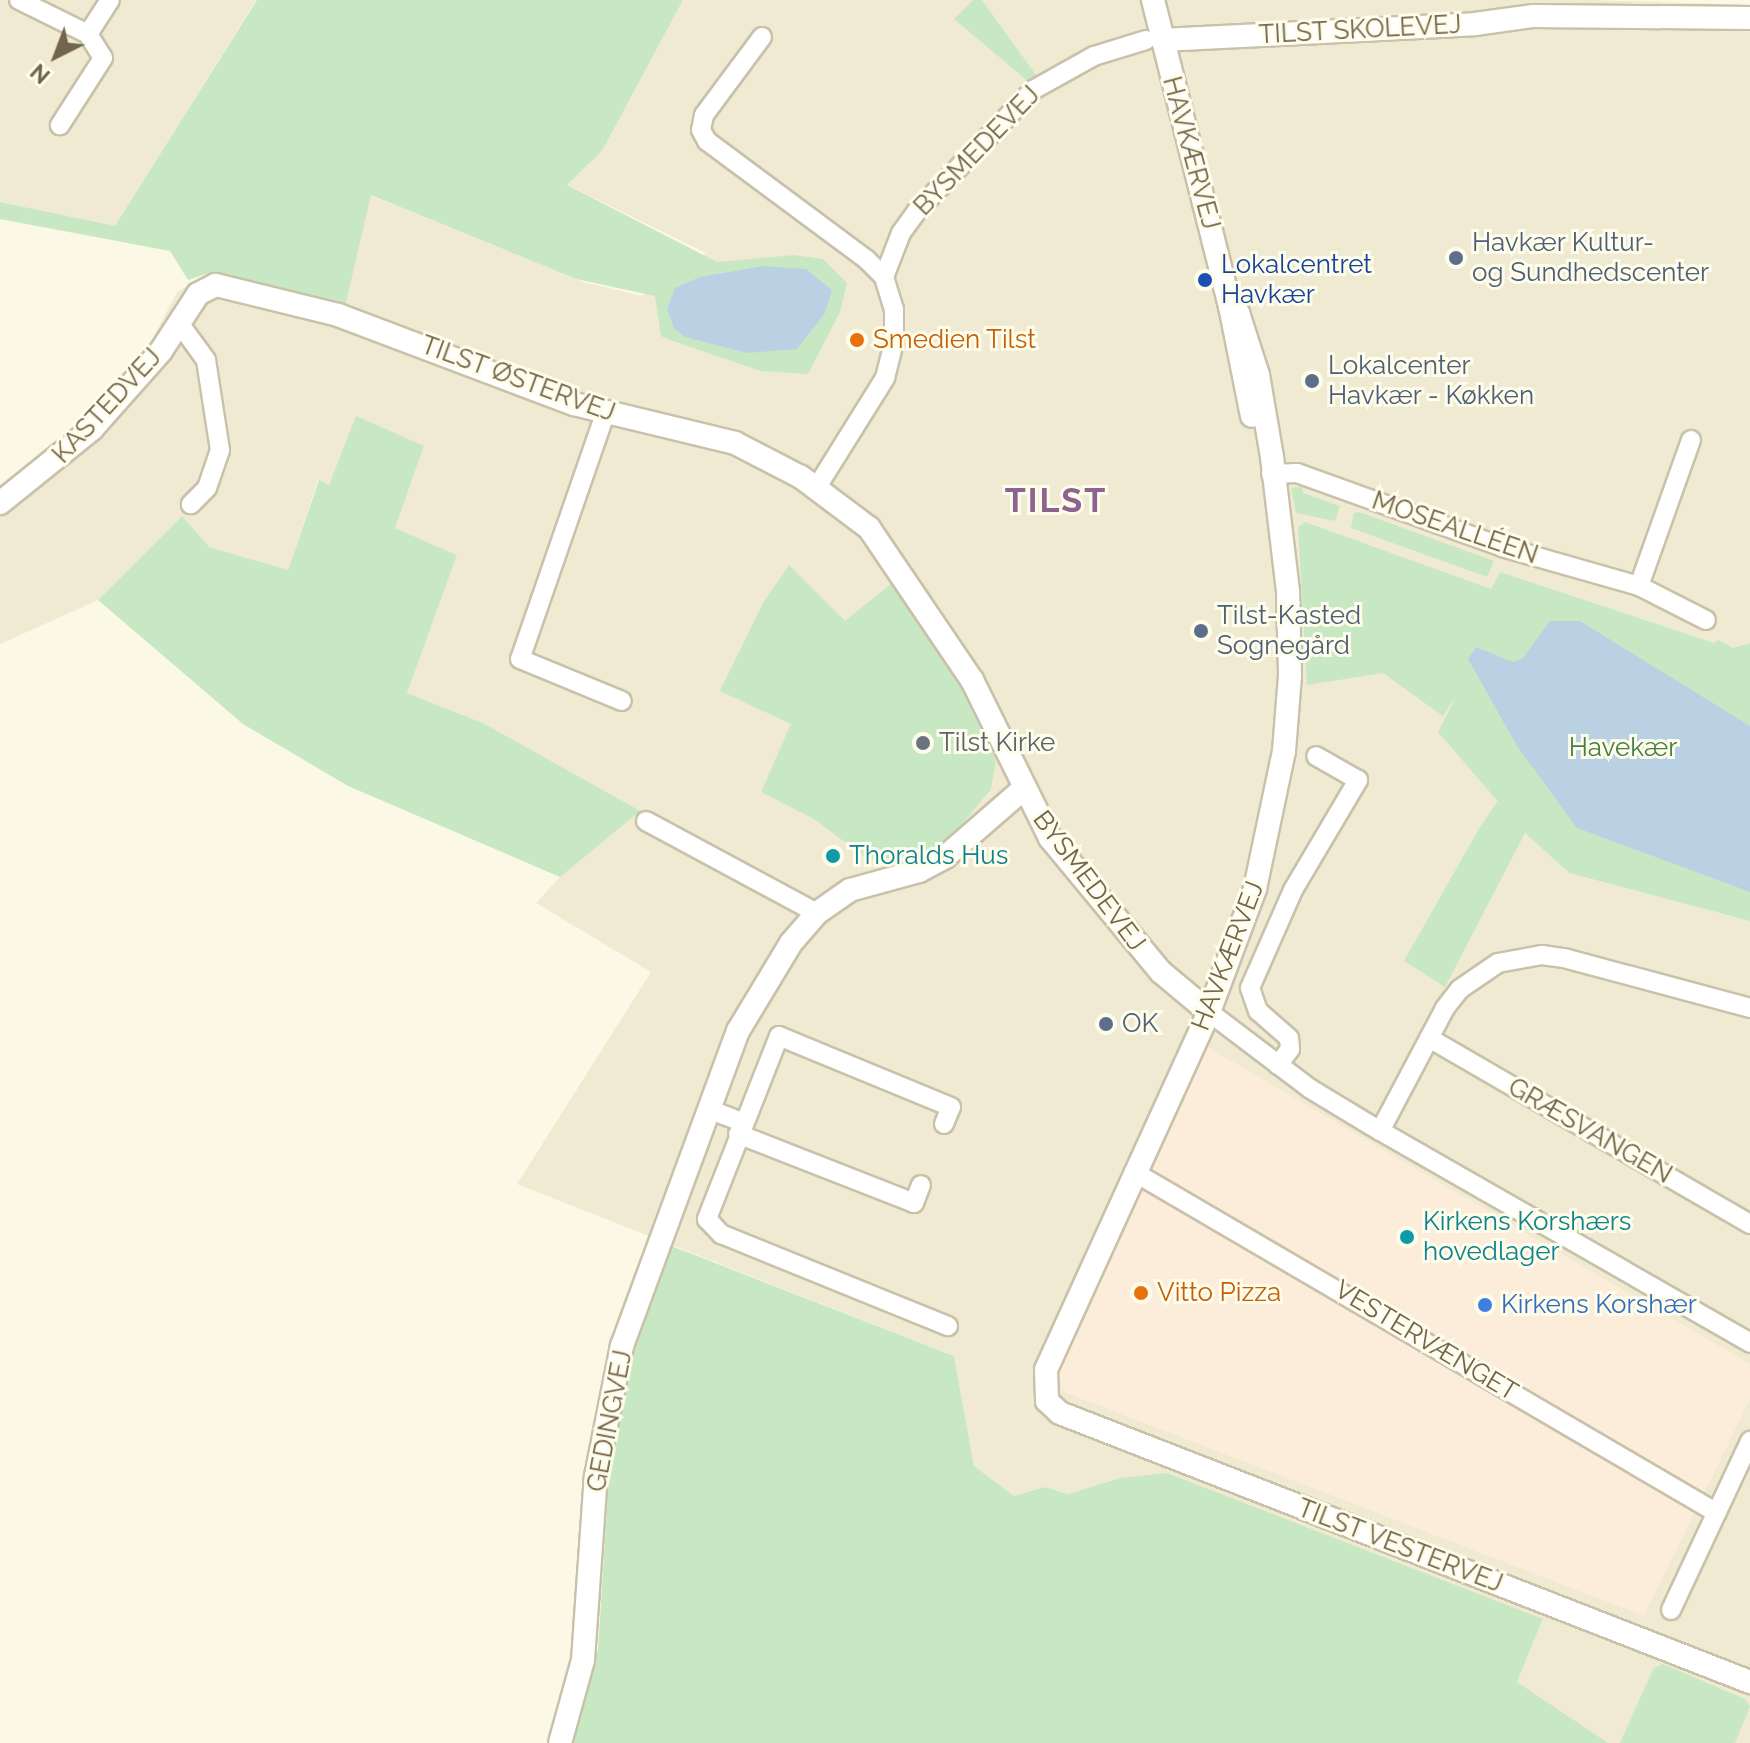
<!DOCTYPE html>
<html>
<head>
<meta charset="utf-8">
<style>
  body { margin:0 }
  #map { position:relative; width:1750px; height:1743px; overflow:hidden; background:#fbf9e5; font-family:Raleway,sans-serif }
  div>[style] { position:absolute }
  .residential>* { inset:0; background:#efead1 }
  .commercial>* { inset:0; background:#fbedd9 }
  .green>* { inset:0; background:#c8e8c4 }
  .water>* { inset:0; background:#bad1e4 }
  .roads { filter:drop-shadow(2px 0 #c9c1a9) drop-shadow(-2px 0 #c9c1a9) drop-shadow(0 2px #c9c1a9) drop-shadow(0 -2px #c9c1a9) }
  .minor>* { height:18px; margin:-9px; padding:0 9px; transform-origin:9px; border-radius:9px; background:#fff }
  .tertiary>* { height:22px; margin:-11px; padding:0 11px; transform-origin:11px; border-radius:11px; background:#fff }
  .dots>* { width:22px; height:22px; translate:-50% -50%; box-sizing:border-box; border:4px solid #fefceb; border-radius:50% }
  span { translate:-50% -50%; white-space:nowrap; text-align:center; line-height:1.15; -webkit-text-stroke:6px #fefceb; paint-order:stroke }
  .street-label { font-size:26px; color:#73654b }
  .service-label { font-size:26px; color:#4e5e75 }
  .left { translate:0 -50%; text-align:left }
  .transit-label { font-size:26px; color:#164399 }
  .food-label { font-size:26px; color:#c56008 }
  .worship-label { font-size:26px; color:#5b616d }
  .park-label { font-size:26px; color:#477d47 }
  .culture-label { font-size:26px; color:#0d838f }
  .shop-label { font-size:26px; color:#366cbe }
  .district-label { font-size:34px; color:#8d638f; font-weight:700; letter-spacing:2px }
  .north { position:absolute; left:16px; top:16px; width:80px; height:80px; -webkit-text-stroke:6px #fefceb; paint-order:stroke; rotate:222deg; font-size:22px; font-weight:700; line-height:32px; text-align:center; color:#73654b }
  .north::after { content:''; display:block; margin:auto; width:28px; height:36px; background:#73654b; clip-path:polygon(50% 0,100% 100%,50% 72%,0 100%) }
</style>
</head>
<body>
<div id="map">
  <div class="residential">
    <i style="clip-path:polygon(0 0,256px 0,115px 227px,0 202px)"></i>
    <i style="clip-path:polygon(683px 0,1592px 0,1750px 5px,1750px 643px,1730px 649px,1471px 627px,1452px 658px,1466px 679px,1439px 732px,1526px 834px,1569px 873px,1750px 921px,1750px 1743px,1577px 1743px,1582px 1730px,1517px 1682px,1543px 1620px,1120px 1478px,1068px 1494px,1045px 1487px,1014px 1496px,974px 1466px,954px 1356px,517px 1184px,651px 972px,536px 903px,560px 877px,483px 723px,407px 693px,457px 555px,395px 528px,424px 446px,329px 485px,318px 480px,288px 570px,208px 547px,182px 516px,98px 600px,0 644px,0 488px,62px 442px,104px 401px,145px 353px,177px 292px,215px 270px,345px 307px,370px 195px,583px 282px,642px 296px,706px 253px,567px 185px,602px 151px)"></i>
  </div>
  <div class="commercial">
    <i style="clip-path:polygon(1206px 1046px,1750px 1364px,1750px 1399px,1644px 1616px,1064px 1392px,1054px 1374px)"></i>
  </div>
  <div class="green">
    <i style="clip-path:polygon(257px 0,683px 0,602px 151px,567px 185px,717px 262px,794px 255px,823px 259px,847px 283px,840px 312px,808px 374px,761px 371px,670px 340px,661px 336px,655px 296px,576px 279px,371px 195px,345px 307px,215px 271px,188px 280px,170px 251px,0 219px,0 202px,115px 226px)"></i>
    <i style="clip-path:polygon(973px 0,982px 0,1038px 78px,1030px 83px,954px 19px)"></i>
    <i style="clip-path:polygon(356px 416px,424px 446px,395px 528px,457px 555px,407px 693px,483px 723px,640px 811px,560px 877px,348px 786px,243px 724px,98px 600px,182px 516px,209px 547px,288px 570px,319px 480px,329px 485px)"></i>
    <i style="clip-path:polygon(1302px 487px,1303px 493px,1340px 506px,1335px 521px,1296px 513px,1291px 488px)"></i>
    <i style="clip-path:polygon(1359px 512px,1494px 561px,1487px 577px,1351px 528px,1354px 513px)"></i>
    <i style="clip-path:polygon(1305px 522px,1491px 589px,1500px 572px,1714px 643px,1718px 640px,1733px 648px,1750px 643px,1750px 921px,1569px 873px,1525px 833px,1445px 987px,1404px 961px,1480px 827px,1497px 802px,1501px 805px,1438px 732px,1458px 693px,1443px 716px,1383px 673px,1307px 685px,1298px 527px)"></i>
    <i style="clip-path:polygon(789px 565px,845px 621px,892px 583px,971px 701px,996px 761px,991px 789px,950px 839px,925px 856px,869px 860px,814px 819px,761px 792px,791px 724px,720px 691px,763px 603px)"></i>
    <i style="clip-path:polygon(669px 1245px,954px 1356px,974px 1466px,1014px 1496px,1045px 1487px,1068px 1494px,1120px 1478px,1167px 1473px,1543px 1619px,1517px 1682px,1608px 1743px,573px 1743px,598px 1649px,610px 1461px,631px 1362px)"></i>
    <i style="clip-path:polygon(1663px 1664px,1745px 1699px,1750px 1706px,1735px 1743px,1620px 1743px,1653px 1669px)"></i>
  </div>
  <div class="water">
    <i style="clip-path:polygon(763px 266px,806px 269px,832px 290px,825px 313px,797px 349px,747px 353px,685px 337px,674px 328px,667px 309px,675px 288px,700px 277px)"></i>
    <i style="clip-path:polygon(1550px 621px,1580px 621px,1750px 726px,1750px 892px,1577px 828px,1517px 746px,1468px 659px,1476px 647px,1513px 662px,1523px 658px)"></i>
  </div>
  <div class="roads">
    <div class="minor">
      <i style="left:19px;top:0;width:77px;rotate:26.2deg"></i>
      <i style="left:88px;top:34px;width:28px;rotate:58deg"></i>
      <i style="left:103px;top:58px;width:80px;rotate:122.7deg"></i>
      <i style="left:88px;top:34px;width:40px;rotate:-57.1deg"></i>
      <i style="left:762px;top:37px;width:97px;rotate:126.6deg"></i>
      <i style="left:704px;top:115px;width:15px;rotate:101deg"></i>
      <i style="left:701px;top:130px;width:13px;rotate:61deg"></i>
      <i style="left:707px;top:141px;width:199px;rotate:36.6deg"></i>
      <i style="left:867px;top:260px;width:24px;rotate:45deg"></i>
      <i style="left:884px;top:277px;width:34px;rotate:73deg"></i>
      <i style="left:894px;top:309px;width:33px;rotate:90deg"></i>
      <i style="left:894px;top:342px;width:37px;rotate:104deg"></i>
      <i style="left:885px;top:378px;width:128px;rotate:122deg"></i>
      <i style="left:884px;top:277px;width:47px;rotate:-68.9deg"></i>
      <i style="left:901px;top:233px;width:27px;rotate:-54deg"></i>
      <i style="left:917px;top:211px;width:168px;rotate:-46.2deg"></i>
      <i style="left:1033px;top:90px;width:70px;rotate:-29.1deg"></i>
      <i style="left:1094px;top:56px;width:54px;rotate:-17.1deg"></i>
      <i style="left:179px;top:323px;width:46px;rotate:53.9deg"></i>
      <i style="left:206px;top:360px;width:91px;rotate:81.2deg"></i>
      <i style="left:220px;top:450px;width:40px;rotate:108.9deg"></i>
      <i style="left:207px;top:488px;width:23px;rotate:135deg"></i>
      <i style="left:605px;top:414px;width:259px;rotate:109.1deg"></i>
      <i style="left:520px;top:659px;width:110px;rotate:22.4deg"></i>
      <i style="left:1271px;top:474px;width:26px;rotate:-2deg"></i>
      <i style="left:1297px;top:473px;width:218px;rotate:19.8deg"></i>
      <i style="left:1502px;top:547px;width:142px;rotate:15.9deg"></i>
      <i style="left:1639px;top:586px;width:75px;rotate:26.9deg"></i>
      <i style="left:1639px;top:586px;width:155px;rotate:-70.4deg"></i>
      <i style="left:646px;top:821px;width:194px;rotate:28.3deg"></i>
      <i style="left:1209px;top:1012px;width:126px;rotate:37.2deg"></i>
      <i style="left:1309px;top:1088px;width:71px;rotate:31.2deg"></i>
      <i style="left:1370px;top:1125px;width:438px;rotate:29.8deg"></i>
      <i style="left:1429px;top:1038px;width:371px;rotate:30.1deg"></i>
      <i style="left:1278px;top:1065px;width:20px;rotate:-53deg"></i>
      <i style="left:1290px;top:1049px;width:11px;rotate:-95deg"></i>
      <i style="left:1289px;top:1038px;width:41px;rotate:-138.9deg"></i>
      <i style="left:1258px;top:1011px;width:24px;rotate:-109deg"></i>
      <i style="left:1250px;top:988px;width:107px;rotate:-66.3deg"></i>
      <i style="left:1293px;top:890px;width:128px;rotate:-59.4deg"></i>
      <i style="left:1358px;top:780px;width:48px;rotate:-150.3deg"></i>
      <i style="left:708px;top:1109px;width:36px;rotate:21deg"></i>
      <i style="left:944px;top:1124px;width:18px;rotate:-68deg"></i>
      <i style="left:951px;top:1107px;width:186px;rotate:-157.6deg"></i>
      <i style="left:779px;top:1036px;width:197px;rotate:111.5deg"></i>
      <i style="left:707px;top:1219px;width:21px;rotate:47deg"></i>
      <i style="left:721px;top:1234px;width:245px;rotate:22.1deg"></i>
      <i style="left:1380px;top:1131px;width:139px;rotate:-62.1deg"></i>
      <i style="left:1445px;top:1008px;width:24px;rotate:-52deg"></i>
      <i style="left:1460px;top:989px;width:46px;rotate:-34.4deg"></i>
      <i style="left:1498px;top:963px;width:45px;rotate:-10.3deg"></i>
      <i style="left:1542px;top:955px;width:22px;rotate:8deg"></i>
      <i style="left:1564px;top:958px;width:193px;rotate:15deg"></i>
      <i style="left:738px;top:1134px;width:189px;rotate:21.4deg"></i>
      <i style="left:914px;top:1203px;width:19px;rotate:-69deg"></i>
      <i style="left:1134px;top:1172px;width:675px;rotate:30.32deg"></i>
      <i style="left:1671px;top:1610px;width:187px;rotate:-64.9deg"></i>
    </div>
    <div class="tertiary">
      <i style="left:1153px;top:0;width:316px;rotate:75.9deg"></i>
      <i style="left:1230px;top:306px;width:112px;rotate:78.7deg"></i>
      <i style="left:1162px;top:40px;width:313px;rotate:-2.9deg"></i>
      <i style="left:1475px;top:24px;width:59px;rotate:-7.9deg"></i>
      <i style="left:1533px;top:16px;width:217px;rotate:0.5deg"></i>
      <i style="left:1230px;top:306px;width:11px;rotate:41deg"></i>
      <i style="left:1238px;top:313px;width:65px;rotate:72.1deg"></i>
      <i style="left:1258px;top:375px;width:83px;rotate:80.3deg"></i>
      <i style="left:1272px;top:457px;width:136px;rotate:83.2deg"></i>
      <i style="left:1288px;top:592px;width:84px;rotate:88.6deg"></i>
      <i style="left:1290px;top:676px;width:75px;rotate:94.6deg"></i>
      <i style="left:1284px;top:751px;width:141px;rotate:101.9deg"></i>
      <i style="left:1255px;top:889px;width:131px;rotate:110.5deg"></i>
      <i style="left:1209px;top:1012px;width:393px;rotate:114.5deg"></i>
      <i style="left:1046px;top:1370px;width:31px;rotate:88deg"></i>
      <i style="left:1047px;top:1401px;width:18px;rotate:43deg"></i>
      <i style="left:1060px;top:1413px;width:741px;rotate:21.3deg"></i>
      <i style="left:0;top:503px;width:118px;rotate:-38.8deg"></i>
      <i style="left:92px;top:429px;width:104px;rotate:-48.5deg"></i>
      <i style="left:161px;top:351px;width:68px;rotate:-57deg"></i>
      <i style="left:198px;top:294px;width:20px;rotate:-27deg"></i>
      <i style="left:216px;top:285px;width:126px;rotate:13.8deg"></i>
      <i style="left:338px;top:315px;width:252px;rotate:20.7deg"></i>
      <i style="left:574px;top:404px;width:166px;rotate:13.6deg"></i>
      <i style="left:735px;top:443px;width:74px;rotate:27.3deg"></i>
      <i style="left:801px;top:477px;width:85px;rotate:36.9deg"></i>
      <i style="left:869px;top:528px;width:184px;rotate:55.9deg"></i>
      <i style="left:972px;top:680px;width:176px;rotate:63.7deg"></i>
      <i style="left:1050px;top:838px;width:174px;rotate:50.4deg"></i>
      <i style="left:1161px;top:972px;width:62px;rotate:39.8deg"></i>
      <i style="left:560px;top:1743px;width:86px;rotate:-74.5deg"></i>
      <i style="left:583px;top:1660px;width:184px;rotate:-86deg"></i>
      <i style="left:596px;top:1476px;width:133px;rotate:-78.7deg"></i>
      <i style="left:622px;top:1346px;width:336px;rotate:-69.8deg"></i>
      <i style="left:738px;top:1031px;width:103px;rotate:-58.9deg"></i>
      <i style="left:791px;top:943px;width:40px;rotate:-49deg"></i>
      <i style="left:817px;top:913px;width:40px;rotate:-34.9deg"></i>
      <i style="left:850px;top:890px;width:72px;rotate:-15.4deg"></i>
      <i style="left:919px;top:871px;width:30px;rotate:-28deg"></i>
      <i style="left:945px;top:857px;width:102px;rotate:-41deg"></i>
    </div>
  </div>
  <div class="dots">
    <i style="left:1456px;top:258px;background:#5c6f8a"></i>
    <i style="left:1205px;top:280px;background:#1a4fb4"></i>
    <i style="left:857px;top:340px;background:#e8710a"></i>
    <i style="left:1312px;top:381px;background:#5c6f8a"></i>
    <i style="left:1201px;top:631px;background:#5c6f8a"></i>
    <i style="left:923px;top:743px;background:#6b7280"></i>
    <i style="left:833px;top:856px;background:#0f9aa8"></i>
    <i style="left:1106px;top:1024px;background:#5c6f8a"></i>
    <i style="left:1407px;top:1237px;background:#0f9aa8"></i>
    <i style="left:1141px;top:1293px;background:#e8710a"></i>
    <i style="left:1485px;top:1305px;background:#3f7fe0"></i>
  </div>
  <div class="street-label">
    <span style="left:1360px;top:30px;rotate:-3deg">TILST SKOLEVEJ</span>
    <span style="left:977px;top:151px;rotate:-46deg">BYSMEDEVEJ</span>
    <span style="left:1191px;top:153px;rotate:75deg">HAVKÆRVEJ</span>
    <span style="left:518px;top:379px;rotate:20deg">TILST ØSTERVEJ</span>
    <span style="left:107px;top:406px;rotate:-47deg">KASTEDVEJ</span>
    <span style="left:1455px;top:528px;rotate:19deg">MOSEALLÉEN</span>
    <span style="left:1089px;top:881px;rotate:53deg">BYSMEDEVEJ</span>
    <span style="left:1228px;top:956px;rotate:-69deg">HAVKÆRVEJ</span>
    <span style="left:1590px;top:1131px;rotate:30deg">GRÆSVANGEN</span>
    <span style="left:1426px;top:1341px;rotate:31deg">VESTERVÆNGET</span>
    <span style="left:610px;top:1421px;rotate:-79deg">GEDINGVEJ</span>
    <span style="left:1400px;top:1546px;rotate:21deg">TILST VESTERVEJ</span>
  </div>
  <div class="service-label">
    <span class="left" style="left:1472px;top:258px">Havkær Kultur-<br>og Sundhedscenter</span>
    <span class="left" style="left:1328px;top:381px">Lokalcenter<br>Havkær - Køkken</span>
    <span class="left" style="left:1217px;top:631px">Tilst-Kasted<br>Sognegård</span>
    <span class="left" style="left:1122px;top:1024px">OK</span>
  </div>
  <div class="transit-label">
    <span class="left" style="left:1221px;top:280px">Lokalcentret<br>Havkær</span>
  </div>
  <div class="food-label">
    <span class="left" style="left:873px;top:340px">Smedien Tilst</span>
    <span class="left" style="left:1157px;top:1293px">Vitto Pizza</span>
  </div>
  <div class="worship-label">
    <span class="left" style="left:939px;top:743px">Tilst Kirke</span>
  </div>
  <div class="park-label">
    <span style="left:1623px;top:748px">Havekær</span>
  </div>
  <div class="culture-label">
    <span class="left" style="left:849px;top:856px">Thoralds Hus</span>
    <span class="left" style="left:1423px;top:1237px">Kirkens Korshærs<br>hovedlager</span>
  </div>
  <div class="shop-label">
    <span class="left" style="left:1501px;top:1305px">Kirkens Korshær</span>
  </div>
  <div class="district-label">
    <span style="left:1056px;top:501px">TILST</span>
  </div>
  <div class="north">N</div>
</div>
</body>
</html>
